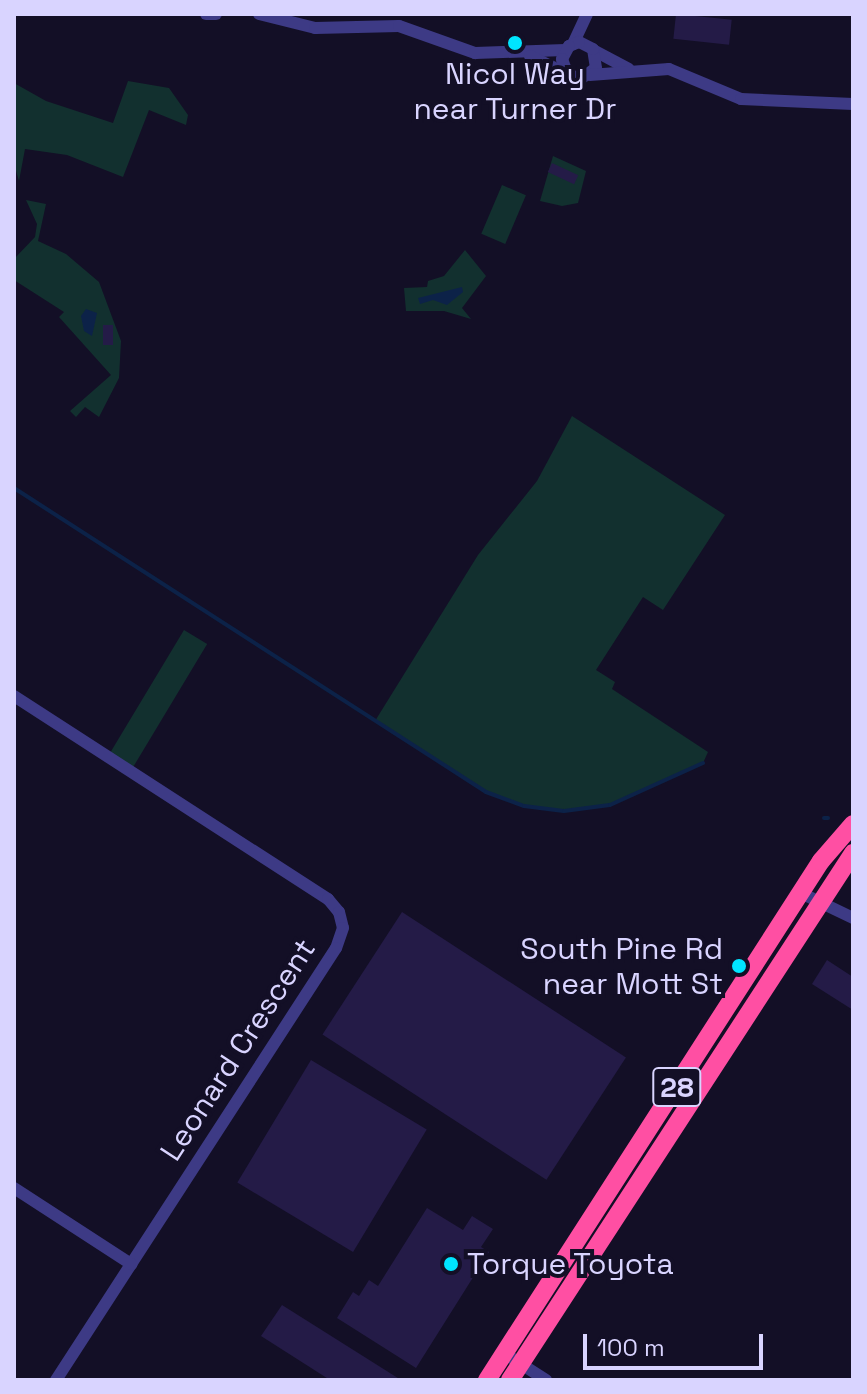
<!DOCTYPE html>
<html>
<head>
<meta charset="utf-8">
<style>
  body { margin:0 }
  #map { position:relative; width:867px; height:1394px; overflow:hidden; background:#130f26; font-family:"Space Grotesk",sans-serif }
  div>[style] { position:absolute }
  .green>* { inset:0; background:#12302f; transform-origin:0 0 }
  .water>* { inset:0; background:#0c2248 }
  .stream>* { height:4px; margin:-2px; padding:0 2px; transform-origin:2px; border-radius:2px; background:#0c2248 }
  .building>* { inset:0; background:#241b47; transform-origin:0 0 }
  .minor>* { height:12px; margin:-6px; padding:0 6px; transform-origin:6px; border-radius:6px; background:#3d3a85 }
  .highway>* { height:18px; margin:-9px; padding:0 9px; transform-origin:9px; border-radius:9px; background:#ff4fa3 }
  .dots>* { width:22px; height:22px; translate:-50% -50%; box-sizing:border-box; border:4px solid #130f26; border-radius:50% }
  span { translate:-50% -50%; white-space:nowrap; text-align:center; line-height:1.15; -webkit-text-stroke:8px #130f26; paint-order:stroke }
  .shield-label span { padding:2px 6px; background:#130f26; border:2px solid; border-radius:6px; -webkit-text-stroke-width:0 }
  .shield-label { font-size:28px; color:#d9d4ff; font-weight:700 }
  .poi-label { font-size:30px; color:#d9d4ff }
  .right { translate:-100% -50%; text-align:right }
  .left { translate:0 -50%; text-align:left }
  .street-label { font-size:30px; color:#d9d4ff }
  .frame { position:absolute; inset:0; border:16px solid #d9d4ff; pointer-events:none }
  .scale { position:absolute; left:583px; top:1334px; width:180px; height:36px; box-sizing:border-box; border:4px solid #d9d4ff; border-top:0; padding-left:10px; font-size:24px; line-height:28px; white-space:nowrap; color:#d9d4ff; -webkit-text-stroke:6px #130f26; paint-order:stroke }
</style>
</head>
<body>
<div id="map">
  <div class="green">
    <i style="clip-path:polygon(128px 81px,169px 88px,188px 115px,186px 125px,149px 110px,123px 177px,67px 155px,25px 149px,19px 181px,14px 164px,14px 83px,46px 101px,113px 123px)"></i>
    <i style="clip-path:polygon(553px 156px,586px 171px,578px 203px,562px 206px,540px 201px)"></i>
    <i style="left:502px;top:185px;width:26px;height:53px;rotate:23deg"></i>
    <i style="clip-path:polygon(26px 200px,46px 204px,38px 241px,66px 254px,99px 282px,121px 341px,119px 378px,99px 417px,85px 407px,76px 417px,70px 411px,111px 375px,59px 317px,64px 312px,14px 280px,14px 259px,35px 237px,37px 224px)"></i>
    <i style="clip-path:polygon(465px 250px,486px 276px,462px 308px,471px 319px,444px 311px,406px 311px,404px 288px,427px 287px,428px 281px,444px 276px)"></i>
    <i style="clip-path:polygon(572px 416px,725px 515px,663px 610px,643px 597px,596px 670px,615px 682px,612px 689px,708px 752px,703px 763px,610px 805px,564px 811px,524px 806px,486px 792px,375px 721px,478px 555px,537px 481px)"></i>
    <i style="left:184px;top:630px;width:27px;height:148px;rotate:31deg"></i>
  </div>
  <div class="water">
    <i style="clip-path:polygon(462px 287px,463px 292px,447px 305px,433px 300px,420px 304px,418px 298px)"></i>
    <i style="clip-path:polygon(86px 309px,97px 313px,92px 336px,84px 331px,81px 316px)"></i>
  </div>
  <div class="stream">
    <i style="left:14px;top:488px;width:561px;rotate:32.78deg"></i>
    <i style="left:486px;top:792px;width:40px;rotate:20.2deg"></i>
    <i style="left:524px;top:806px;width:40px;rotate:7.1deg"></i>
    <i style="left:564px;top:811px;width:46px;rotate:-7.4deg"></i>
    <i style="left:610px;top:805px;width:102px;rotate:-24.3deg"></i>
    <i style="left:824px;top:818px;width:4px"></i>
  </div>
  <div class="building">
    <i style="left:676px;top:14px;width:56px;height:25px;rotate:6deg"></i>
    <i style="left:552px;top:163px;width:29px;height:10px;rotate:25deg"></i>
    <i style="left:103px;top:325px;width:10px;height:20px"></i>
    <i style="left:402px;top:912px;width:267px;height:146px;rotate:33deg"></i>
    <i style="clip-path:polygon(827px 960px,853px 977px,853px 1010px,812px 984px)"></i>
    <i style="left:311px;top:1060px;width:135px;height:143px;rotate:31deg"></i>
    <i style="clip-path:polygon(427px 1208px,463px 1230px,472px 1216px,493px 1229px,481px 1247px,489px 1252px,416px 1368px,337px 1318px,353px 1292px,359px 1296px,369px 1280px,378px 1286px)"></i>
    <i style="clip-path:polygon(282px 1305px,401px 1380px,330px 1380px,261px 1336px)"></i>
  </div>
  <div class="minor">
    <i style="left:206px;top:14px;width:10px"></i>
    <i style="left:259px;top:14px;width:58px;rotate:14deg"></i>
    <i style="left:315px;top:28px;width:84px;rotate:-1.4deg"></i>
    <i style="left:399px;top:26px;width:81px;rotate:19.6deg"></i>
    <i style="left:475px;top:53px;width:90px;rotate:-1.9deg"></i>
    <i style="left:573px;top:44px;width:33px;rotate:-65deg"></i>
    <i style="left:595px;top:51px;width:38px;rotate:28deg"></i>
    <i style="left:530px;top:56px;width:46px;rotate:26deg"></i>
    <i style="left:571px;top:76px;width:11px;rotate:10deg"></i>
    <i style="left:582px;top:78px;width:17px;rotate:-36deg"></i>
    <i style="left:596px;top:68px;width:19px;rotate:-99deg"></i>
    <i style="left:593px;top:49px;width:16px;rotate:-153deg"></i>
    <i style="left:579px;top:42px;width:11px;rotate:158deg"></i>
    <i style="left:569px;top:46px;width:15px;rotate:118deg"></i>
    <i style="left:562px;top:59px;width:15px;rotate:70deg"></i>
    <i style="left:590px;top:75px;width:79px;rotate:-4.3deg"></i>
    <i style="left:669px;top:69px;width:78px;rotate:22.6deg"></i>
    <i style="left:741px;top:99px;width:112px;rotate:2.6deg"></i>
    <i style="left:14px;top:696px;width:374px;rotate:32.9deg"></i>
    <i style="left:328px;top:899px;width:17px;rotate:50deg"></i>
    <i style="left:339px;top:912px;width:16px;rotate:76deg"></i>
    <i style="left:343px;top:928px;width:21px;rotate:109deg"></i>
    <i style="left:336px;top:948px;width:515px;rotate:122.95deg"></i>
    <i style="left:801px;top:893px;width:58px;rotate:25.7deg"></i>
    <i style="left:14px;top:1188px;width:140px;rotate:33deg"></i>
    <i style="left:504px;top:1353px;width:50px;rotate:32.7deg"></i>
  </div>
  <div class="highway">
    <i style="left:487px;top:1380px;width:617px;rotate:-57.24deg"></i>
    <i style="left:821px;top:861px;width:49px;rotate:-49.1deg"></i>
    <i style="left:510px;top:1380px;width:629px;rotate:-56.94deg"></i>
  </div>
  <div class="dots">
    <i style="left:515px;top:43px;background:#00e5ff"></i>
    <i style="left:739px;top:966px;background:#00e5ff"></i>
    <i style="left:451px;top:1264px;background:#00e5ff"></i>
  </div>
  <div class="shield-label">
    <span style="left:677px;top:1087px">28</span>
  </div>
  <div class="poi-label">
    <span style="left:515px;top:91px">Nicol Way<br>near Turner Dr</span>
    <span class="right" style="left:723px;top:966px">South Pine Rd<br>near Mott St</span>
    <span class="left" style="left:467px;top:1264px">Torque Toyota</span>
  </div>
  <div class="street-label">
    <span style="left:238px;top:1050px;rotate:-57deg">Leonard Crescent</span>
  </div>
  <div class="frame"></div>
  <div class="scale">100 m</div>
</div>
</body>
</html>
